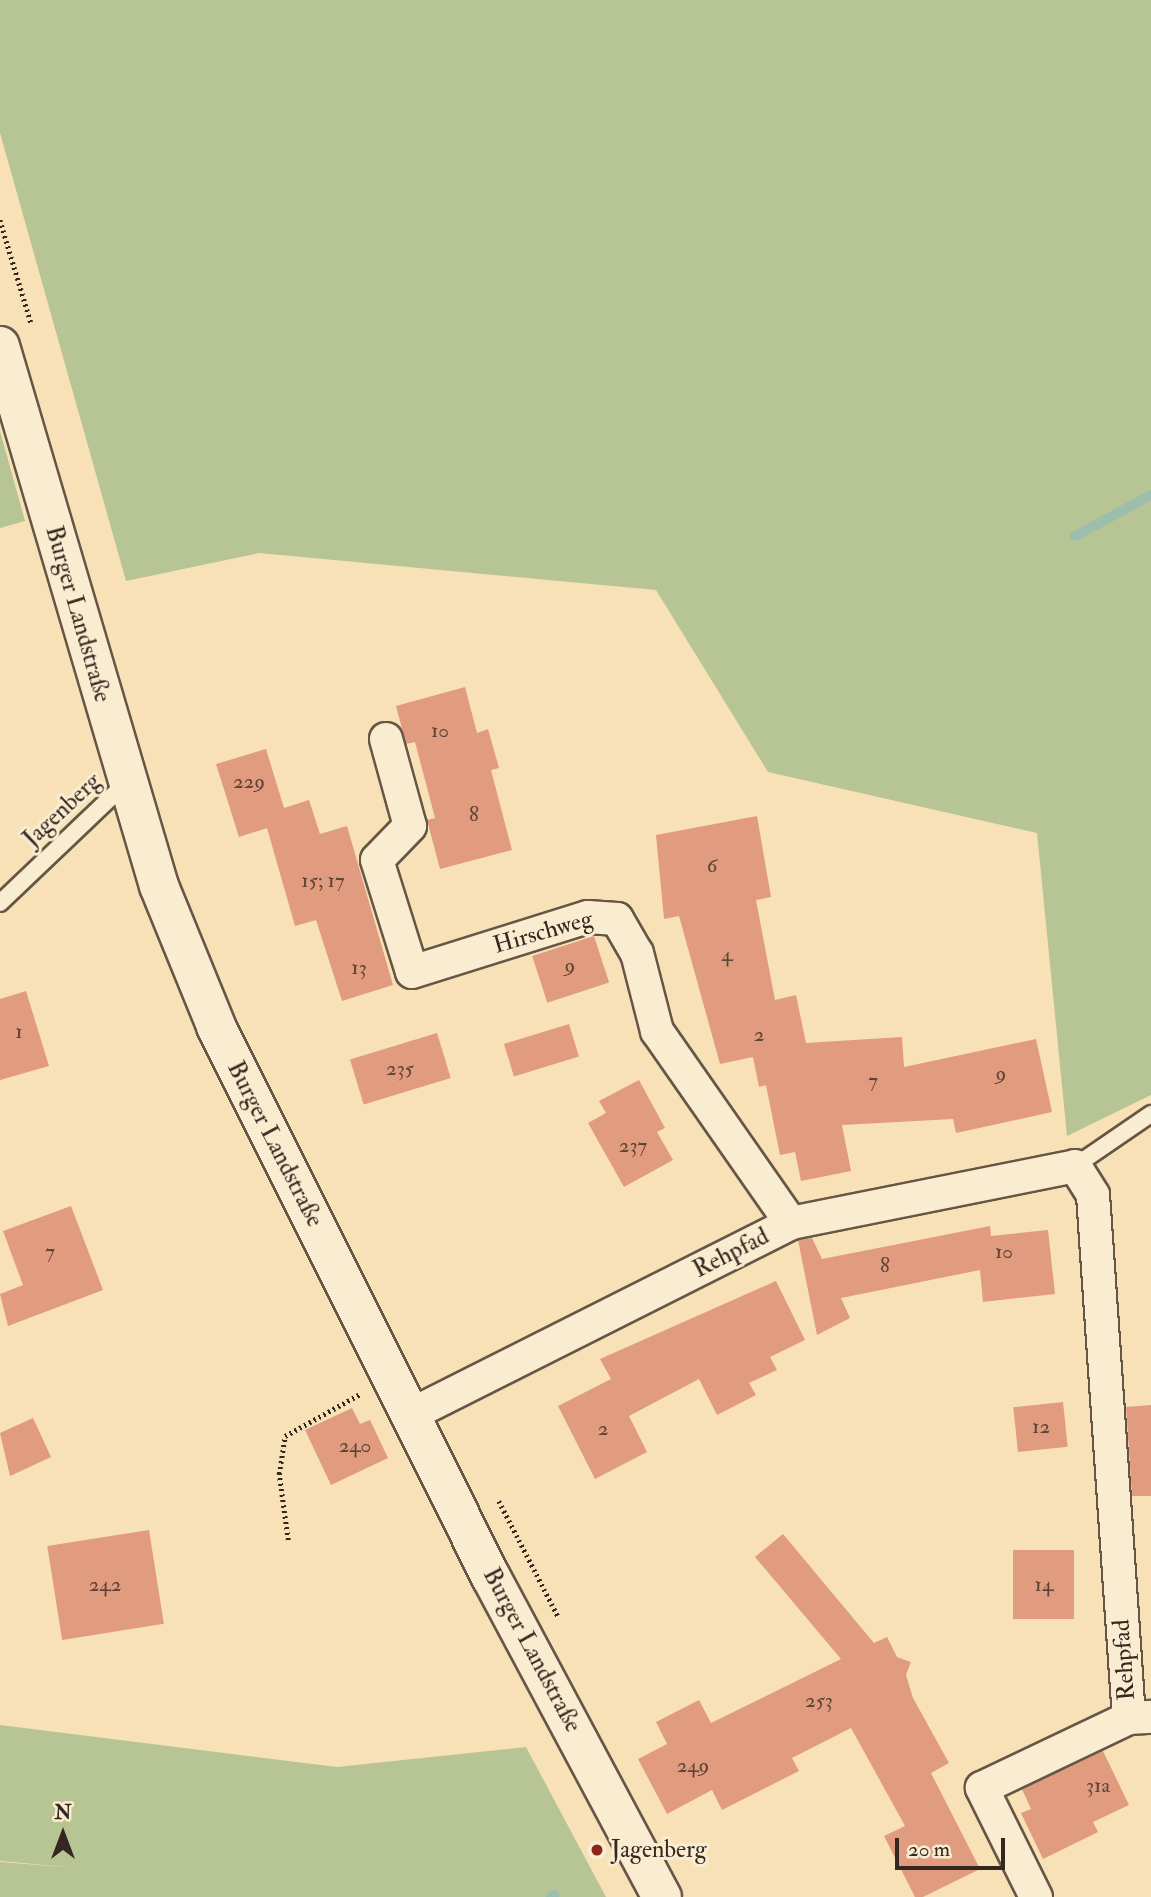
<!DOCTYPE html>
<html>
<head>
<meta charset="utf-8">
<style>
  body { margin:0 }
  #map { position:relative; width:1151px; height:1897px; overflow:hidden; background:#f8e1b7; font-family:"IM FELL Double Pica",serif }
  div>[style] { position:absolute }
  .green>* { inset:0; background:#b7c493 }
  .stream>* { height:10px; margin:-5px; padding:0 5px; transform-origin:5px; border-radius:5px; background:#9dbeac }
  .building>* { inset:0; background:#e19b7e; transform-origin:0 0 }
  .path>* { height:4.5px; margin-top:-2.25px; transform-origin:0; background:repeating-linear-gradient(90deg,#342720 0 2px,transparent 0 5.5px) }
  .roads { filter:drop-shadow(2px 0 #655646) drop-shadow(-2px 0 #655646) drop-shadow(0 2px #655646) drop-shadow(0 -2px #655646) }
  .service>* { height:16px; margin:-8px; padding:0 8px; transform-origin:8px; border-radius:8px; background:#faecd0 }
  .minor>* { height:32px; margin:-16px; padding:0 16px; transform-origin:16px; border-radius:16px; background:#faecd0 }
  .secondary>* { height:38px; margin:-19px; padding:0 19px; transform-origin:19px; border-radius:19px; background:#faecd0 }
  .dots>* { width:19px; height:19px; translate:-50% -50%; box-sizing:border-box; border:4px solid #faecd0; border-radius:50% }
  span { translate:-50% -50%; white-space:nowrap; text-align:center; line-height:1.15; -webkit-text-stroke:6px #faecd0; paint-order:stroke }
  .number-label { font-size:21px; color:#5f4438 }
  .number-label span { -webkit-text-stroke-width:0 }
  .street-label { font-size:24px; color:#342720 }
  .poi-label { font-size:24px; color:#342720 }
  .left { translate:0 -50%; text-align:left }
  .north { position:absolute; left:28px; top:1799px; width:70px; height:70px; -webkit-text-stroke:5px #faecd0; paint-order:stroke; rotate:0deg; font-size:19px; font-weight:700; line-height:28px; text-align:center; color:#342720 }
  .north::after { content:''; display:block; margin:auto; width:24px; height:32px; background:#342720; clip-path:polygon(50% 0,100% 100%,50% 72%,0 100%) }
  .scale { position:absolute; left:895px; top:1838px; width:110px; height:32px; box-sizing:border-box; border:4px solid #342720; border-top:0; padding-left:9px; font-size:21px; line-height:24px; white-space:nowrap; color:#342720; -webkit-text-stroke:5px #faecd0; paint-order:stroke }
</style>
</head>
<body>
<div id="map">
  <div class="green">
    <i style="clip-path:polygon(0 0,1151px 0,1151px 1095px,1067px 1136px,1037px 833px,768px 772px,656px 590px,259px 553px,126px 581px,0 133px)"></i>
    <i style="clip-path:polygon(0 431px,25px 521px,0 528px)"></i>
    <i style="clip-path:polygon(0 1725px,337px 1767px,526px 1747px,606px 1897px,0 1897px,0 1862px,78px 1868px,0 1861px)"></i>
  </div>
  <div class="stream">
    <i style="left:1075px;top:536px;width:86px;rotate:-28.3deg"></i>
    <i style="left:551px;top:1897px;width:4px;rotate:-34deg"></i>
  </div>
  <div class="building">
    <i style="clip-path:polygon(465px 687px,477px 733px,488px 729px,499px 768px,491px 770px,512px 850px,440px 869px,427px 820px,435px 818px,415px 742px,406px 744px,396px 706px)"></i>
    <i style="clip-path:polygon(266px 749px,284px 808px,309px 800px,320px 834px,347px 826px,393px 985px,342px 1001px,316px 920px,295px 926px,267px 828px,239px 837px,216px 764px)"></i>
    <i style="clip-path:polygon(757px 816px,771px 897px,756px 900px,775px 1000px,796px 995px,806px 1043px,902px 1037px,904px 1067px,1036px 1039px,1052px 1112px,956px 1133px,953px 1119px,842px 1125px,851px 1171px,801px 1181px,795px 1152px,780px 1155px,766px 1085px,759px 1087px,753px 1057px,720px 1064px,679px 916px,664px 919px,656px 835px)"></i>
    <i style="left:594px;top:936px;width:49px;height:65px;rotate:72deg"></i>
    <i style="clip-path:polygon(26px 991px,49px 1066px,0 1080px,0 999px)"></i>
    <i style="left:569px;top:1024px;width:34px;height:68px;rotate:73deg"></i>
    <i style="left:437px;top:1033px;width:47px;height:91px;rotate:73deg"></i>
    <i style="clip-path:polygon(639px 1080px,665px 1128px,657px 1132px,673px 1160px,624px 1187px,588px 1123px,606px 1113px,599px 1101px)"></i>
    <i style="clip-path:polygon(71px 1206px,103px 1290px,8px 1326px,0 1294px,23px 1285px,3px 1231px)"></i>
    <i style="clip-path:polygon(990px 1226px,991px 1236px,1048px 1230px,1055px 1294px,983px 1302px,980px 1270px,841px 1298px,850px 1318px,817px 1335px,798px 1240px,812px 1238px,822px 1259px)"></i>
    <i style="clip-path:polygon(776px 1281px,805px 1340px,770px 1357px,777px 1370px,749px 1383px,756px 1395px,717px 1415px,699px 1379px,629px 1416px,647px 1452px,595px 1479px,558px 1406px,611px 1379px,600px 1359px)"></i>
    <i style="left:1063px;top:1402px;width:45px;height:50px;rotate:84deg"></i>
    <i style="clip-path:polygon(1151px 1405px,1151px 1496px,1132px 1496px,1126px 1407px)"></i>
    <i style="clip-path:polygon(352px 1408px,360px 1424px,370px 1420px,388px 1458px,331px 1485px,305px 1430px)"></i>
    <i style="clip-path:polygon(33px 1418px,51px 1457px,10px 1476px,0 1433px)"></i>
    <i style="left:149px;top:1530px;width:95px;height:103px;rotate:81deg"></i>
    <i style="clip-path:polygon(783px 1534px,874px 1643px,887px 1637px,897px 1657px,911px 1662px,906px 1675px,913px 1698px,949px 1763px,931px 1773px,980px 1869px,923px 1897px,915px 1897px,884px 1836px,905px 1826px,851px 1728px,792px 1758px,799px 1771px,722px 1810px,712px 1790px,667px 1814px,638px 1759px,667px 1744px,656px 1722px,699px 1700px,711px 1723px,841px 1659px,755px 1557px)"></i>
    <i style="left:1013px;top:1550px;width:61px;height:69px"></i>
    <i style="clip-path:polygon(1103px 1751px,1129px 1805px,1093px 1822px,1098px 1832px,1043px 1859px,1021px 1813px,1031px 1809px,1022px 1789px)"></i>
  </div>
  <div class="path">
    <i style="left:0;top:220px;width:108px;rotate:73.2deg"></i>
    <i style="left:499px;top:1501px;width:131px;rotate:62.9deg"></i>
    <i style="left:288px;top:1540px;width:67px;rotate:-97.8deg"></i>
    <i style="left:279px;top:1474px;width:38px;rotate:-81deg"></i>
    <i style="left:285px;top:1436px;width:86px;rotate:-29.2deg"></i>
  </div>
  <div class="roads">
    <div class="service">
      <i style="left:0;top:903px;width:175px;rotate:-43.6deg"></i>
      <i style="left:1075px;top:1166px;width:92px;rotate:-34.4deg"></i>
    </div>
    <div class="minor">
      <i style="left:386px;top:739px;width:90px;rotate:74.6deg"></i>
      <i style="left:410px;top:826px;width:47px;rotate:134.1deg"></i>
      <i style="left:377px;top:860px;width:117px;rotate:72.6deg"></i>
      <i style="left:412px;top:972px;width:184px;rotate:-17.4deg"></i>
      <i style="left:588px;top:917px;width:29px;rotate:4deg"></i>
      <i style="left:617px;top:919px;width:39px;rotate:60deg"></i>
      <i style="left:637px;top:953px;width:81px;rotate:75.6deg"></i>
      <i style="left:657px;top:1031px;width:234px;rotate:55.1deg"></i>
      <i style="left:412px;top:1414px;width:424px;rotate:-26.7deg"></i>
      <i style="left:791px;top:1223px;width:290px;rotate:-11.3deg"></i>
      <i style="left:1075px;top:1166px;width:34px;rotate:58deg"></i>
      <i style="left:1093px;top:1195px;width:524px;rotate:86.06deg"></i>
      <i style="left:1129px;top:1718px;width:22px;rotate:-3deg"></i>
      <i style="left:1036px;top:1897px;width:122px;rotate:-116.4deg"></i>
      <i style="left:982px;top:1788px;width:163px;rotate:-25.5deg"></i>
    </div>
    <div class="secondary">
      <i style="left:0;top:346px;width:563px;rotate:73.59deg"></i>
      <i style="left:159px;top:886px;width:151px;rotate:67.8deg"></i>
      <i style="left:216px;top:1026px;width:616px;rotate:63.48deg"></i>
      <i style="left:491px;top:1577px;width:363px;rotate:61.9deg"></i>
    </div>
  </div>
  <div class="dots">
    <i style="left:597px;top:1850px;background:#8f2418"></i>
  </div>
  <div class="number-label">
    <span style="left:440px;top:731px">10</span>
    <span style="left:249px;top:782px">229</span>
    <span style="left:474px;top:815px">8</span>
    <span style="left:712px;top:866px">6</span>
    <span style="left:323px;top:881px">15; 17</span>
    <span style="left:727px;top:955px">4</span>
    <span style="left:570px;top:966px">9</span>
    <span style="left:359px;top:968px">13</span>
    <span style="left:19px;top:1032px">1</span>
    <span style="left:759px;top:1035px">2</span>
    <span style="left:400px;top:1069px">235</span>
    <span style="left:1001px;top:1074px">9</span>
    <span style="left:873px;top:1081px">7</span>
    <span style="left:633px;top:1146px">237</span>
    <span style="left:50px;top:1252px">7</span>
    <span style="left:1004px;top:1252px">10</span>
    <span style="left:885px;top:1266px">8</span>
    <span style="left:1041px;top:1427px">12</span>
    <span style="left:603px;top:1429px">2</span>
    <span style="left:355px;top:1446px">240</span>
    <span style="left:105px;top:1585px">242</span>
    <span style="left:1044px;top:1585px">14</span>
    <span style="left:819px;top:1701px">253</span>
    <span style="left:693px;top:1766px">249</span>
    <span style="left:1098px;top:1786px">31a</span>
  </div>
  <div class="street-label">
    <span style="left:78px;top:614px;rotate:74deg">Burger Landstraße</span>
    <span style="left:62px;top:810px;rotate:-43deg">Jagenberg</span>
    <span style="left:543px;top:932px;rotate:-16deg">Hirschweg</span>
    <span style="left:275px;top:1144px;rotate:63deg">Burger Landstraße</span>
    <span style="left:731px;top:1253px;rotate:-27deg">Rehpfad</span>
    <span style="left:532px;top:1650px;rotate:62deg">Burger Landstraße</span>
    <span style="left:1124px;top:1660px;rotate:-94deg">Rehpfad</span>
  </div>
  <div class="poi-label">
    <span class="left" style="left:611px;top:1850px">Jagenberg</span>
  </div>
  <div class="north">N</div>
  <div class="scale">20 m</div>
</div>
</body>
</html>
